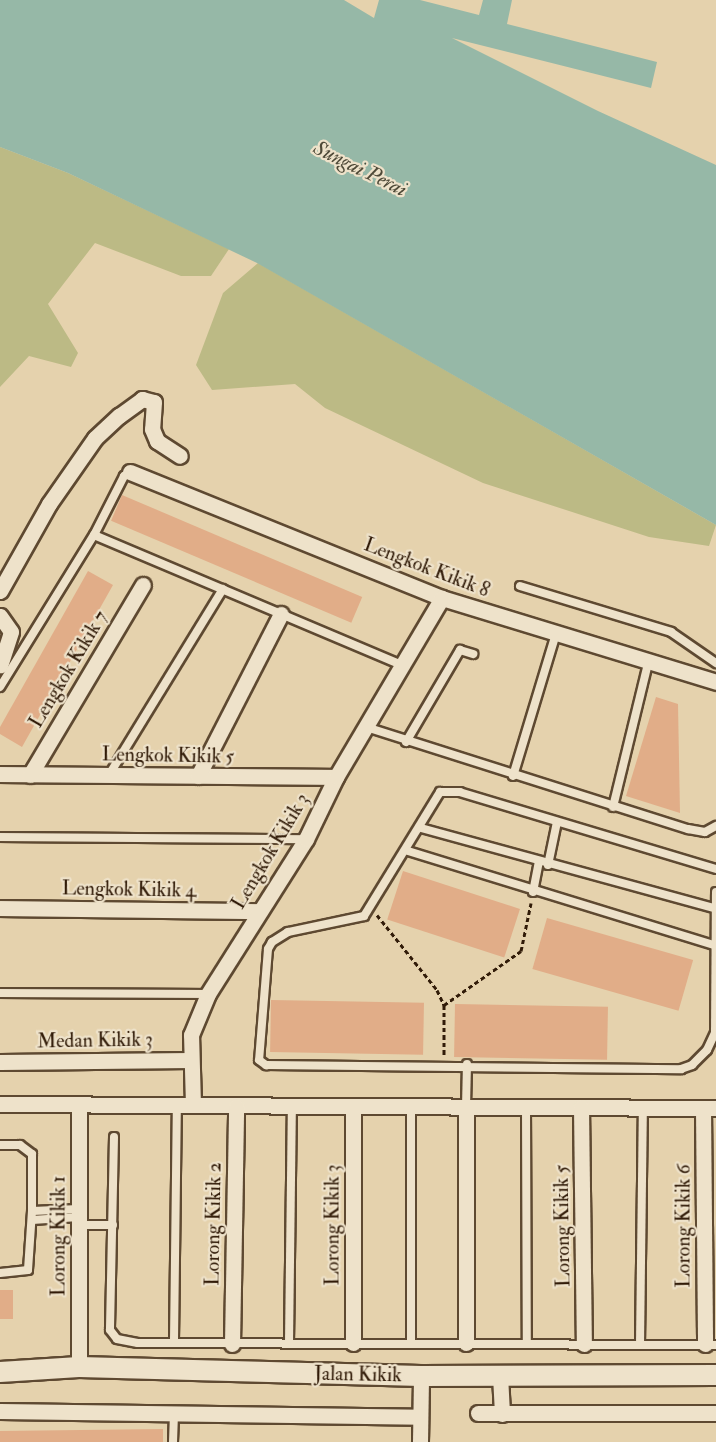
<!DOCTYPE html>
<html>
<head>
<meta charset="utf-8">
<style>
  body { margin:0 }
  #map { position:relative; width:716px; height:1442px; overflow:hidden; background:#e5d2ad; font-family:"IM FELL Double Pica",serif }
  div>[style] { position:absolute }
  .green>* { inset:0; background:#bcba85 }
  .water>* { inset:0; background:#96b8a7 }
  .building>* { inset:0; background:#e1ad88; transform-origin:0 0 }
  .path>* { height:3px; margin-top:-1.5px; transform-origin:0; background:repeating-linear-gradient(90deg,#311b08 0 4.5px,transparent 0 7.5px) }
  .roads { filter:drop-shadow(2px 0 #5e4931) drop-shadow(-2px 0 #5e4931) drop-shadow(0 2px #5e4931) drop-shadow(0 -2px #5e4931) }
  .service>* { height:8px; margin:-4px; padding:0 4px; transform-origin:4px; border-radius:4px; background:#eee2ca }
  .minor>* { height:15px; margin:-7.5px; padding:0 7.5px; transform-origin:7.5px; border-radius:7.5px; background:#eee2ca }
  .tertiary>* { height:20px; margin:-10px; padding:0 10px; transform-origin:10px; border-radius:10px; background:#eee2ca }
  span { translate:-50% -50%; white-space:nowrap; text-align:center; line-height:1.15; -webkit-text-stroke:4.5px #eee2ca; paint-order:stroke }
  .street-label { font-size:20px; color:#311b08 }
  .water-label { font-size:21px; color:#4f4a38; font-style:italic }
</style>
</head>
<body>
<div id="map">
  <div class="green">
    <i style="clip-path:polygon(0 147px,68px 173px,229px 249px,211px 276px,181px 276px,95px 243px,48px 304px,78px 353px,71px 367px,29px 356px,0 387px)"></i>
    <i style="clip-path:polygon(258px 263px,716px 525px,709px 546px,649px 537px,483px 483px,325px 408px,295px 384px,212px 390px,196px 365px,223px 293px)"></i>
  </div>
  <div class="water">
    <i style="clip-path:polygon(0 0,344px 0,374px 18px,379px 0,420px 0,479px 15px,483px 0,512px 0,507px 24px,657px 62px,651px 88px,452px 38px,598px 111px,716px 165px,716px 525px,257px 263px,68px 173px,0 147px)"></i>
  </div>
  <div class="building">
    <i style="left:122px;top:495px;width:261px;height:28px;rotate:23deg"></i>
    <i style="clip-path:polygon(88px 571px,113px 585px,22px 747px,0 734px,0 727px)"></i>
    <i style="clip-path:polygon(656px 697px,678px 704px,680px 813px,626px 796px)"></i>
    <i style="left:403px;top:871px;width:123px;height:51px;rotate:18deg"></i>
    <i style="left:547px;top:918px;width:152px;height:53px;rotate:16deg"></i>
    <i style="left:271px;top:1000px;width:153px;height:52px;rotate:1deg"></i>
    <i style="left:455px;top:1004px;width:153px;height:53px;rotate:1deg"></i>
    <i style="left:0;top:1290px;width:13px;height:29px"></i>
    <i style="clip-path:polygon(163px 1429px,163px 1442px,0 1442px,0 1431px)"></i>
  </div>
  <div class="path">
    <i style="left:377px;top:915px;width:96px;rotate:51.3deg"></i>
    <i style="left:437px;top:990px;width:17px;rotate:65deg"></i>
    <i style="left:444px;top:1005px;width:94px;rotate:-35deg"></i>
    <i style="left:521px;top:951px;width:49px;rotate:-78.2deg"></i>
    <i style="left:444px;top:1005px;width:52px;rotate:90deg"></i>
  </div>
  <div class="roads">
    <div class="service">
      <i style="left:94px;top:535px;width:334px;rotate:22.9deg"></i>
      <i style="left:520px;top:586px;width:158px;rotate:16.9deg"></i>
      <i style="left:671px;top:632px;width:55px;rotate:34.6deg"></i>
      <i style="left:0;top:687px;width:179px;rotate:-58.3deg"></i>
      <i style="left:94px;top:535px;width:66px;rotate:-63deg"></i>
      <i style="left:124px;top:476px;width:7px;rotate:-34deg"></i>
      <i style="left:366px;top:727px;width:338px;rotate:17.6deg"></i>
      <i style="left:688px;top:829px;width:17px;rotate:10deg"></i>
      <i style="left:705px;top:832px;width:13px;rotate:-29deg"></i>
      <i style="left:406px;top:742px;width:107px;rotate:-59.6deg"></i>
      <i style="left:460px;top:650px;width:14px;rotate:17deg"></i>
      <i style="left:109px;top:775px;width:218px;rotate:-58.5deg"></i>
      <i style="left:513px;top:776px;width:148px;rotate:-73.2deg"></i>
      <i style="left:613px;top:807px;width:148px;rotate:-76.3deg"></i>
      <i style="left:421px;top:828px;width:303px;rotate:15.3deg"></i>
      <i style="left:0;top:837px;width:306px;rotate:0.4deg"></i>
      <i style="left:408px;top:851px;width:319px;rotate:17.1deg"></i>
      <i style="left:548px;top:865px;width:44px;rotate:-78.2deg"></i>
      <i style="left:716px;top:869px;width:267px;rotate:-163.3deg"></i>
      <i style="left:460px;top:792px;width:20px;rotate:180deg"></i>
      <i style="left:440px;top:792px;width:145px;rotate:121.5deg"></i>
      <i style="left:364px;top:916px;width:78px;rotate:168.1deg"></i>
      <i style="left:288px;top:932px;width:19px;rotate:148deg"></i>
      <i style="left:272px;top:942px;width:8px;rotate:120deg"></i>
      <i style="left:268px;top:949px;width:111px;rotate:94.6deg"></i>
      <i style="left:259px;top:1060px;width:9px;rotate:36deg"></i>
      <i style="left:266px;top:1065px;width:415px;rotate:0.6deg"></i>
      <i style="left:681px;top:1069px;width:12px;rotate:-20deg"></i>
      <i style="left:692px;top:1065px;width:21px;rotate:-45deg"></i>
      <i style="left:707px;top:1050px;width:19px;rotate:-65deg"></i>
      <i style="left:715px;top:1033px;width:141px;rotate:-89.6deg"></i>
      <i style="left:533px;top:892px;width:31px;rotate:-79deg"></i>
      <i style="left:0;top:993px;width:208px;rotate:0.3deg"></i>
      <i style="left:466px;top:1107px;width:43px;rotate:-88.7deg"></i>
      <i style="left:526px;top:1107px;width:236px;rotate:89.8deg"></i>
      <i style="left:114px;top:1137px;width:193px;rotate:91.2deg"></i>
      <i style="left:110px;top:1330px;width:11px;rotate:52deg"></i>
      <i style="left:117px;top:1339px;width:21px;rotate:11deg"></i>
      <i style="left:138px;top:1343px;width:578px;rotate:0.2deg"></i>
      <i style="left:0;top:1145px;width:20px"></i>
      <i style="left:20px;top:1145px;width:15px;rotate:37deg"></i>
      <i style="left:32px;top:1154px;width:57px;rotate:90deg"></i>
      <i style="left:32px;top:1211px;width:59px;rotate:93.9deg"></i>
      <i style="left:28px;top:1270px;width:28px;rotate:174deg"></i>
      <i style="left:32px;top:1211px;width:47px;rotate:-2.4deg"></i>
      <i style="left:32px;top:1220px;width:47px;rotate:-3.7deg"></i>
      <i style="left:79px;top:1225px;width:34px"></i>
      <i style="left:174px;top:1340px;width:235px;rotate:-89.3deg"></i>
      <i style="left:289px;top:1343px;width:237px;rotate:-89.3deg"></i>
      <i style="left:411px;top:1344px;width:238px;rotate:-90deg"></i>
      <i style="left:640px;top:1344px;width:236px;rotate:-89.3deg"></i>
      <i style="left:173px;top:1442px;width:29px;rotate:-88deg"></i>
    </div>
    <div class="minor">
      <i style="left:130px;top:472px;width:336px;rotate:22deg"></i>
      <i style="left:442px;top:598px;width:287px;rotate:17deg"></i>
      <i style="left:0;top:591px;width:100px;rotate:-60.6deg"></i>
      <i style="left:49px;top:504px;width:80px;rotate:-55.1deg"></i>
      <i style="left:95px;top:438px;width:33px;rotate:-43deg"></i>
      <i style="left:119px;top:416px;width:29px;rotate:-36deg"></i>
      <i style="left:142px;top:399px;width:12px;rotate:14deg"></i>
      <i style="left:154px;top:402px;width:27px;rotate:94deg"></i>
      <i style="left:152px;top:429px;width:13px;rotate:67deg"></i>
      <i style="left:157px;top:441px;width:27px;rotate:33deg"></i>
      <i style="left:0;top:616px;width:19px;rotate:55deg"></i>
      <i style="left:11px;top:632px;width:35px;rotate:108deg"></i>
      <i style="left:0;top:774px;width:336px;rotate:0.5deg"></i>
      <i style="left:30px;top:775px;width:221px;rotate:-59.3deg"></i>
      <i style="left:198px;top:776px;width:182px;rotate:-62.9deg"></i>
      <i style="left:0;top:908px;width:258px;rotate:0.7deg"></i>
      <i style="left:0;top:1062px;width:191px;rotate:-0.6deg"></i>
      <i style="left:0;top:1104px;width:716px;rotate:0.32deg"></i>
      <i style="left:193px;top:1105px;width:70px;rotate:-91.6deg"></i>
      <i style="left:191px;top:1035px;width:44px;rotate:-67.5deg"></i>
      <i style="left:208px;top:994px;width:183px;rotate:-57.7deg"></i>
      <i style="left:306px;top:839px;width:69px;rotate:-64.2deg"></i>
      <i style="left:336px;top:777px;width:208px;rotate:-59.4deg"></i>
      <i style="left:353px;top:1106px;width:237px;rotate:90deg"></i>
      <i style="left:581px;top:1107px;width:237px;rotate:89.3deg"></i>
      <i style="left:703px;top:1108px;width:236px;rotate:89.5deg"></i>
      <i style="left:466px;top:1343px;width:236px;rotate:-90deg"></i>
      <i style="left:232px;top:1344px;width:238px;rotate:-89deg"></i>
      <i style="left:79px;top:1367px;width:263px;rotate:-90deg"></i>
      <i style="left:500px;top:1375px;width:39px;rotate:87deg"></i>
      <i style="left:0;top:1411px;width:420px;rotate:0.8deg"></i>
      <i style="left:478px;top:1413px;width:238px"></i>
      <i style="left:420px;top:1442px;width:66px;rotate:-89.1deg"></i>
    </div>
    <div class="tertiary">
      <i style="left:0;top:1372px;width:79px;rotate:-3.6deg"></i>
      <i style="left:79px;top:1367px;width:342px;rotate:1.5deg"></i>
      <i style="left:421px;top:1376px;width:295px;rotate:-0.2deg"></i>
    </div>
  </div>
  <div class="street-label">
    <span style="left:427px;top:567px;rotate:21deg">Lengkok Kikik 8</span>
    <span style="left:68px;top:669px;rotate:-59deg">Lengkok Kikik 7</span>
    <span style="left:168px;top:755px;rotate:1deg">Lengkok Kikik 5</span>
    <span style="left:270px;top:851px;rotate:-59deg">Lengkok Kikik 3</span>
    <span style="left:129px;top:889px;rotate:1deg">Lengkok Kikik 4</span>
    <span style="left:95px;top:1040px;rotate:-1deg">Medan Kikik 3</span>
    <span style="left:213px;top:1224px;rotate:-89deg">Lorong Kikik 2</span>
    <span style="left:332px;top:1225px;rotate:-90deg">Lorong Kikik 3</span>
    <span style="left:562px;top:1226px;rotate:-91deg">Lorong Kikik 5</span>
    <span style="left:683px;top:1226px;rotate:-90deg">Lorong Kikik 6</span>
    <span style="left:58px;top:1236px;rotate:-90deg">Lorong Kikik 1</span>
    <span style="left:358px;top:1374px;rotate:1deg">Jalan Kikik</span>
  </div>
  <div class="water-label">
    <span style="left:360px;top:169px;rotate:26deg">Sungai Perai</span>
  </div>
</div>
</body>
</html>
